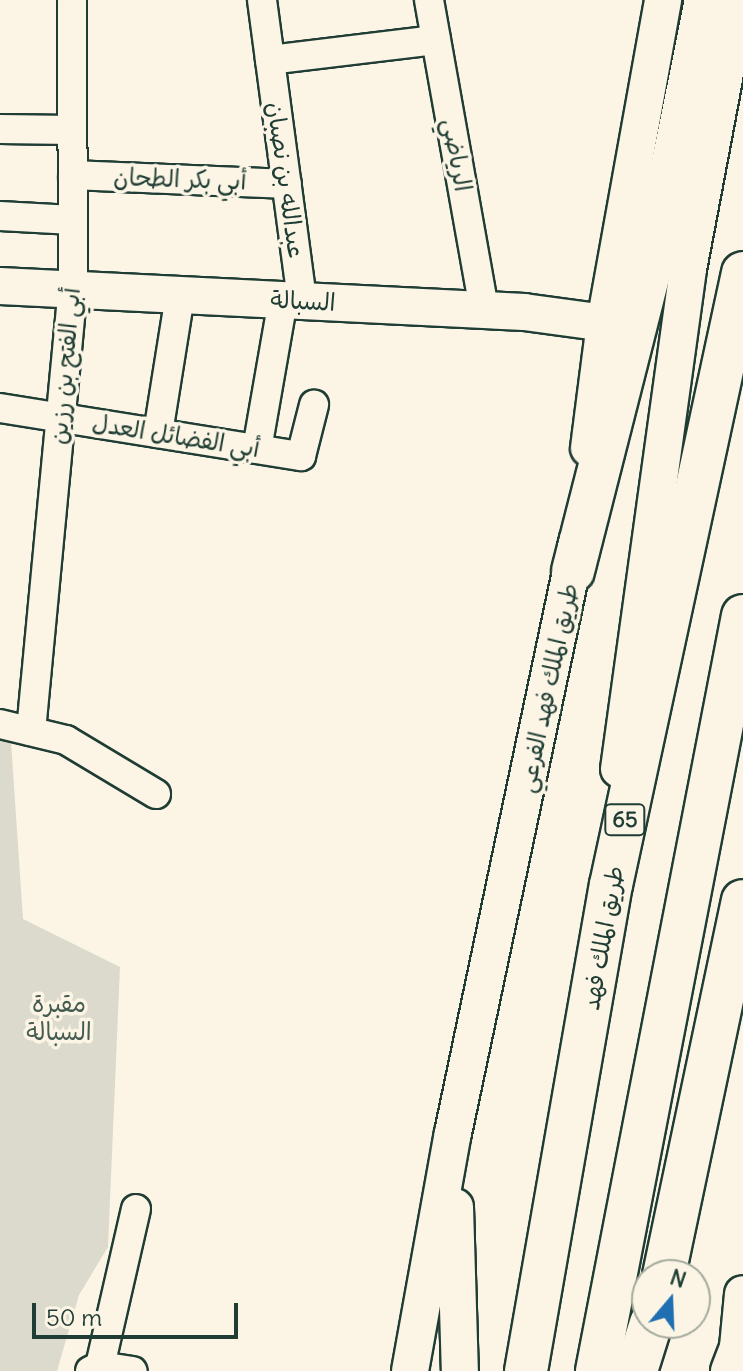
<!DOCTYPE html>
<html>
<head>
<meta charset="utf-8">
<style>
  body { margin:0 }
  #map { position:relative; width:743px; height:1371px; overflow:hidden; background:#fcf5e5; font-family:Delius,"Playpen Sans Arabic",sans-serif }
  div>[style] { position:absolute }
  .green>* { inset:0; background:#dcdacc }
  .roads { filter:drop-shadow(2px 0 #1f3d34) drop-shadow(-2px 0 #1f3d34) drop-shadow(0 2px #1f3d34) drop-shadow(0 -2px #1f3d34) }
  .minor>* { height:28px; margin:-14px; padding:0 14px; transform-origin:14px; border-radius:14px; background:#fcf5e5 }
  .major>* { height:36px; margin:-18px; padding:0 18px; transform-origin:18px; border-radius:18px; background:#fcf5e5 }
  .highway>* { height:42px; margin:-21px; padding:0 21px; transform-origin:21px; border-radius:21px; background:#fcf5e5 }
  span { translate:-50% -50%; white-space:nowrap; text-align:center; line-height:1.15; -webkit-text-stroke:7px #fcf5e5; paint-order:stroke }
  .shield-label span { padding:2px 6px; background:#fcf5e5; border:2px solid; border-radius:6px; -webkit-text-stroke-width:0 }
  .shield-label { font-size:22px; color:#1f3d34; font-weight:700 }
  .street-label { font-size:24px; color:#1f3d34 }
  .park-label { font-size:24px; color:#455c52 }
  .north { position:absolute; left:631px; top:1259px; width:80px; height:80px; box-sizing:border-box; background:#fcf5e5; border:2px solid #a4ab9e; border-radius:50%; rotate:19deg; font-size:22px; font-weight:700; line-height:32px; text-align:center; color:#1f3d34 }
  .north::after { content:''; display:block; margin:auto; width:28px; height:36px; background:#1f6fb2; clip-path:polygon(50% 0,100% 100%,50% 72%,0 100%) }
  .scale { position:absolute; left:32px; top:1303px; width:206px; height:36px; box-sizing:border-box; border:4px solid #1f3d34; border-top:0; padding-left:10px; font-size:24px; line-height:28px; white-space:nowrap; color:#1f3d34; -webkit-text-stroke:6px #fcf5e5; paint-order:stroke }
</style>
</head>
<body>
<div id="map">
  <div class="green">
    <i style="clip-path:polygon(0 723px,10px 727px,23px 919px,120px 967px,108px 1247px,79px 1295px,57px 1371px,0 1371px)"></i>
  </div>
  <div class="roads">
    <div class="minor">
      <i style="left:262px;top:0;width:304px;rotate:82.4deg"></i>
      <i style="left:429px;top:0;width:315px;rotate:79.9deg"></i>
      <i style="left:270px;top:60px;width:167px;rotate:-6.9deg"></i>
      <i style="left:0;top:129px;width:72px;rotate:0.8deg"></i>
      <i style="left:73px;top:175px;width:214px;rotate:2.4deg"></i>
      <i style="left:0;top:216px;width:73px;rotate:3.1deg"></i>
      <i style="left:0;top:408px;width:305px;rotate:9.1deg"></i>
      <i style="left:301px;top:456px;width:53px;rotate:-75.7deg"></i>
      <i style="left:158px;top:433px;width:140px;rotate:-80.9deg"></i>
      <i style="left:257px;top:449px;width:151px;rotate:-80.1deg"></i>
      <i style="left:0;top:724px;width:68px;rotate:13.6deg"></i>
      <i style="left:66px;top:740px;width:105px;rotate:31deg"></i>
      <i style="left:31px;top:731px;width:444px;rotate:-84.6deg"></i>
      <i style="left:73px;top:289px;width:289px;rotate:-90.2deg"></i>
      <i style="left:100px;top:1366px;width:161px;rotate:-77.1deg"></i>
      <i style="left:90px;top:1371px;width:11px;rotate:-27deg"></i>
      <i style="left:100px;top:1366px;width:33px;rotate:9deg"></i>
    </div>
    <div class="major">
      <i style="left:0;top:286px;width:525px;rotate:2.84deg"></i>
      <i style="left:524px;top:312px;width:82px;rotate:7.7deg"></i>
      <i style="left:589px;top:448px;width:126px;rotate:-82.7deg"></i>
      <i style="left:605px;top:323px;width:328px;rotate:-79.8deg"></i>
      <i style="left:619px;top:769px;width:505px;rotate:-82.14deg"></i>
      <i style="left:688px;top:269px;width:274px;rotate:-79.3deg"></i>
      <i style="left:455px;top:1207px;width:164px;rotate:88.3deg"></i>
      <i style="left:410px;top:1371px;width:242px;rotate:-79.8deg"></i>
      <i style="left:453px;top:1133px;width:603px;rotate:-78.13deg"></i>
      <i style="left:729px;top:1371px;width:26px;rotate:-69deg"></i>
      <i style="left:738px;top:1347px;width:53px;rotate:-84.6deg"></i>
    </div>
    <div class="highway">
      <i style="left:573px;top:571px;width:349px;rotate:-75.7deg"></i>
      <i style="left:659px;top:233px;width:238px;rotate:-78.6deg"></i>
      <i style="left:664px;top:1275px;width:382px;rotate:-78.1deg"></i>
      <i style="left:526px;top:1371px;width:493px;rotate:-80.1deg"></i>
      <i style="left:611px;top:885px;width:626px;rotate:-77.83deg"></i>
      <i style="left:597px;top:1371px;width:769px;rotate:-79.06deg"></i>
      <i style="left:636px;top:1371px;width:50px;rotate:-72.6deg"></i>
    </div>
  </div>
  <div class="shield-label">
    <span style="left:625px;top:820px">65</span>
  </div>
  <div class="street-label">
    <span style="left:457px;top:155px;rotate:80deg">الرياضي</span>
    <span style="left:180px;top:179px;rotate:2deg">أبي بكر الطحان</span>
    <span style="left:286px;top:180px;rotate:82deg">عبدالله بن نصبان</span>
    <span style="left:303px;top:301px;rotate:3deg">السبالة</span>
    <span style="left:65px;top:366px;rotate:-85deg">أبي الفتح بن رزين</span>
    <span style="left:176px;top:436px;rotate:9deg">أبي الفضائل العدل</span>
    <span style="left:548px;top:688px;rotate:-78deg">طريق الملك فهد الفرعي</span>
    <span style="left:603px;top:938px;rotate:-80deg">طريق الملك فهد</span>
  </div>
  <div class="park-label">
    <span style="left:59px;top:1018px">مقبرة<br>السبالة</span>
  </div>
  <div class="north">N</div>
  <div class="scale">50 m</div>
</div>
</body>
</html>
